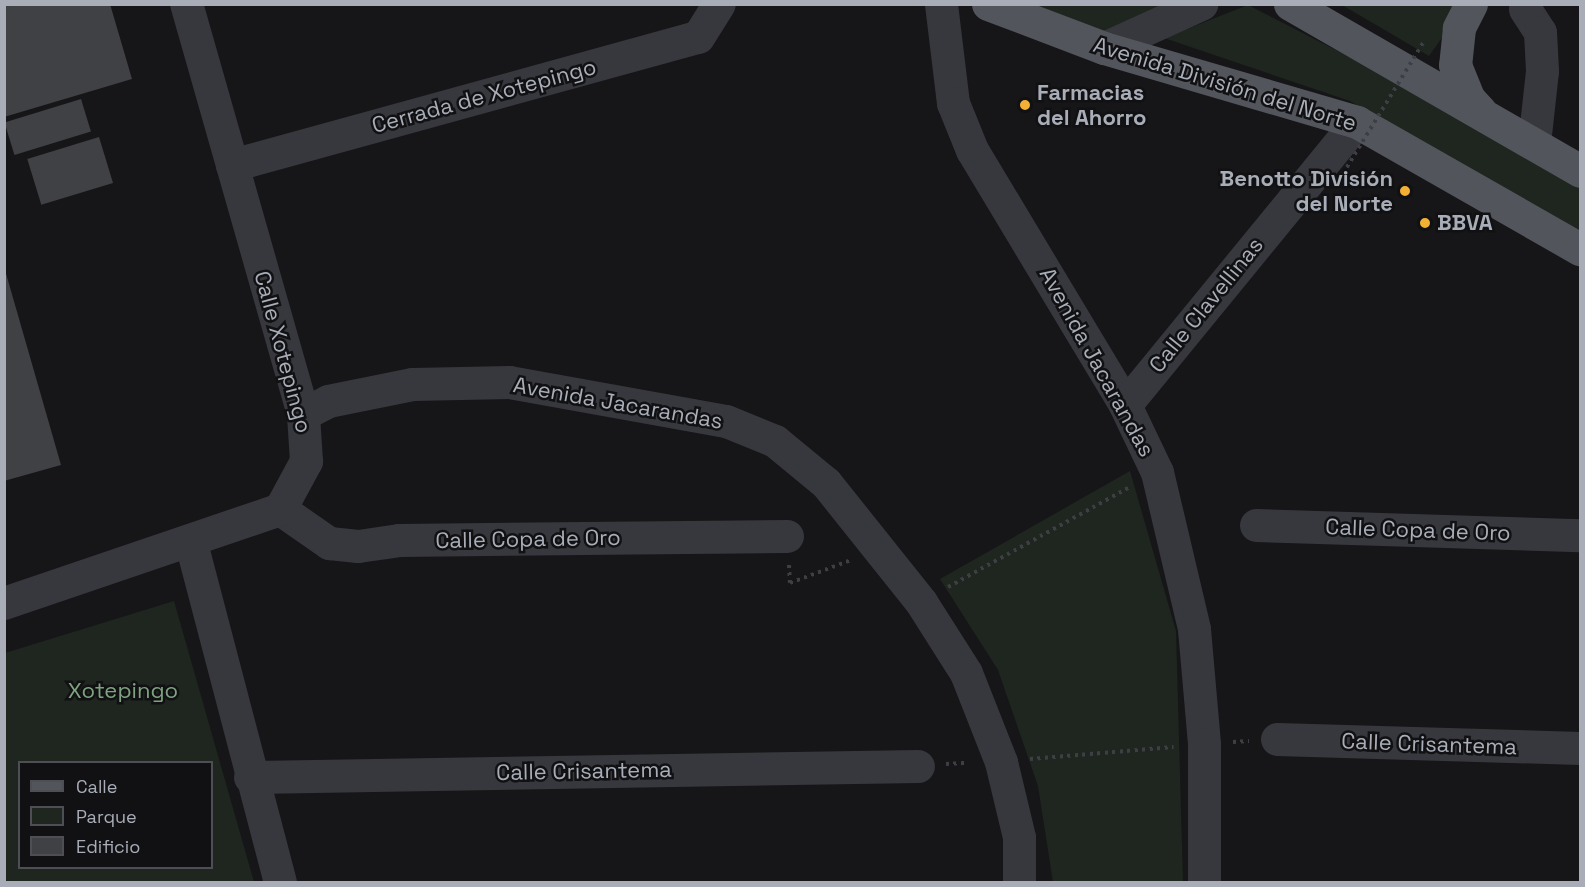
<!DOCTYPE html>
<html>
<head>
<meta charset="utf-8">
<style>
  body { margin:0 }
  #map { position:relative; width:1585px; height:887px; overflow:hidden; background:#161618; font-family:"Space Grotesk",sans-serif }
  div>[style] { position:absolute }
  .green>* { inset:0; background:#1e261f }
  .building>* { inset:0; background:#404145; transform-origin:0 0 }
  .path>* { height:4px; margin-top:-2px; transform-origin:0; background:repeating-linear-gradient(90deg,#3d3f44 0 3px,transparent 0 7.5px) }
  .minor>* { height:33px; margin:-16.5px; padding:0 16.5px; transform-origin:16.5px; border-radius:16.5px; background:#37383d }
  .major>* { height:33px; margin:-16.5px; padding:0 16.5px; transform-origin:16.5px; border-radius:16.5px; background:#53555c }
  .path-bridge>* { height:4px; margin-top:-2px; transform-origin:0; background:repeating-linear-gradient(90deg,#3d3f44 0 3px,transparent 0 7.5px) }
  .dots>* { width:16px; height:16px; translate:-50% -50%; box-sizing:border-box; border:3px solid #111113; border-radius:50% }
  span { translate:-50% -50%; white-space:nowrap; text-align:center; line-height:1.15; -webkit-text-stroke:5px #111113; paint-order:stroke }
  .street-label { font-size:22px; color:#a8adb8 }
  .poi-label { font-size:22px; color:#a8adb8; font-weight:700 }
  .left { translate:0 -50%; text-align:left }
  .right { translate:-100% -50%; text-align:right }
  .park-label { font-size:22px; color:#7fa381 }
  .frame { position:absolute; inset:0; border:6px solid #a8adb8; pointer-events:none }
  .legend { position:absolute; left:18px; top:761px; width:195px; height:108px; box-sizing:border-box; background:#111113; border:2px solid #4d4f55; margin:0; padding:8px 10px; list-style:none; font-size:18px; color:#a8adb8 }
  .legend li { display:flex; align-items:center; gap:12px; height:30px }
  .legend b { width:30px; border:2px solid #4d4f55 }
</style>
</head>
<body>
<div id="map">
  <div class="green">
    <i style="clip-path:polygon(998px 5px,1187px 5px,1102px 43px)"></i>
    <i style="clip-path:polygon(1248px 5px,1437px 102px,1580px 187px,1580px 237px,1350px 101px,1164px 38px)"></i>
    <i style="clip-path:polygon(1342px 5px,1465px 5px,1429px 56px)"></i>
    <i style="clip-path:polygon(1130px 471px,1176px 631px,1183px 882px,1053px 882px,1038px 786px,998px 670px,940px 579px)"></i>
    <i style="clip-path:polygon(evenodd,174px 601px,254px 882px,5px 882px,5px 653px,174px 601px,212px 762px,212px 868px,20px 868px,20px 762px,212px 762px)"></i>
  </div>
  <div class="building">
    <i style="clip-path:polygon(4px 4px,110px 4px,132px 79px,4px 117px)"></i>
    <i style="left:81px;top:99px;width:34px;height:80px;rotate:73deg"></i>
    <i style="left:99px;top:137px;width:48px;height:75px;rotate:73deg"></i>
    <i style="clip-path:polygon(5px 270px,61px 465px,4px 481px,4px 271px)"></i>
  </div>
  <div class="path">
    <i style="left:789px;top:565px;width:18px;rotate:87deg"></i>
    <i style="left:790px;top:583px;width:65px;rotate:-20.7deg"></i>
    <i style="left:948px;top:587px;width:208px;rotate:-28.8deg"></i>
    <i style="left:1233px;top:742px;width:16px;rotate:-4deg"></i>
    <i style="left:1030px;top:759px;width:144px;rotate:-4.8deg"></i>
    <i style="left:946px;top:764px;width:22px;rotate:-3deg"></i>
  </div>
  <div class="minor">
    <i style="left:941px;top:4px;width:100px;rotate:83.1deg"></i>
    <i style="left:953px;top:103px;width:51px;rotate:68deg"></i>
    <i style="left:972px;top:150px;width:297px;rotate:59deg"></i>
    <i style="left:1125px;top:405px;width:74px;rotate:64.5deg"></i>
    <i style="left:1157px;top:472px;width:161px;rotate:76.7deg"></i>
    <i style="left:1194px;top:629px;width:115px;rotate:85deg"></i>
    <i style="left:1204px;top:744px;width:138px;rotate:90deg"></i>
    <i style="left:1525px;top:9px;width:27px;rotate:57deg"></i>
    <i style="left:1540px;top:32px;width:39px;rotate:87deg"></i>
    <i style="left:1542px;top:71px;width:72px;rotate:96.3deg"></i>
    <i style="left:1104px;top:48px;width:107px;rotate:-24.4deg"></i>
    <i style="left:232px;top:165px;width:483px;rotate:-15.4deg"></i>
    <i style="left:698px;top:37px;width:39px;rotate:-58deg"></i>
    <i style="left:1125px;top:405px;width:366px;rotate:-50.7deg"></i>
    <i style="left:303px;top:414px;width:28px;rotate:-27deg"></i>
    <i style="left:328px;top:401px;width:86px;rotate:-11.4deg"></i>
    <i style="left:412px;top:384px;width:97px;rotate:-1.2deg"></i>
    <i style="left:509px;top:382px;width:220px;rotate:10.2deg"></i>
    <i style="left:726px;top:421px;width:53px;rotate:22.2deg"></i>
    <i style="left:775px;top:441px;width:66px;rotate:39.5deg"></i>
    <i style="left:826px;top:483px;width:152px;rotate:51.4deg"></i>
    <i style="left:921px;top:602px;width:84px;rotate:57.6deg"></i>
    <i style="left:966px;top:673px;width:96px;rotate:68.5deg"></i>
    <i style="left:1001px;top:762px;width:77px;rotate:76.5deg"></i>
    <i style="left:1019px;top:837px;width:45px;rotate:90deg"></i>
    <i style="left:280px;top:509px;width:60px;rotate:34.8deg"></i>
    <i style="left:329px;top:543px;width:29px;rotate:6deg"></i>
    <i style="left:358px;top:546px;width:41px;rotate:-8.3deg"></i>
    <i style="left:399px;top:540px;width:388px;rotate:-0.6deg"></i>
    <i style="left:1256px;top:525px;width:324px;rotate:1.8deg"></i>
    <i style="left:191px;top:543px;width:350px;rotate:75.3deg"></i>
    <i style="left:4px;top:603px;width:292px;rotate:-18.8deg"></i>
    <i style="left:280px;top:509px;width:55px;rotate:-61.6deg"></i>
    <i style="left:306px;top:461px;width:47px;rotate:-93.7deg"></i>
    <i style="left:303px;top:414px;width:426px;rotate:-105.9deg"></i>
    <i style="left:1277px;top:739px;width:303px;rotate:1.7deg"></i>
    <i style="left:250px;top:777px;width:668px;rotate:-0.94deg"></i>
  </div>
  <div class="major">
    <i style="left:988px;top:4px;width:124px;rotate:20.8deg"></i>
    <i style="left:1104px;top:48px;width:264px;rotate:16.3deg"></i>
    <i style="left:1357px;top:122px;width:257px;rotate:29.7deg"></i>
    <i style="left:1290px;top:4px;width:335px;rotate:29.9deg"></i>
    <i style="left:1471px;top:4px;width:27px;rotate:117deg"></i>
    <i style="left:1459px;top:28px;width:37px;rotate:96deg"></i>
    <i style="left:1455px;top:65px;width:37px;rotate:68deg"></i>
    <i style="left:1469px;top:99px;width:16px;rotate:47deg"></i>
  </div>
  <div class="path-bridge">
    <i style="left:1339px;top:180px;width:161px;rotate:-58.5deg"></i>
  </div>
  <div class="dots">
    <i style="left:1025px;top:105px;background:#f2b134"></i>
    <i style="left:1405px;top:191px;background:#f2b134"></i>
    <i style="left:1425px;top:223px;background:#f2b134"></i>
  </div>
  <div class="street-label">
    <span style="left:1225px;top:84px;rotate:17deg">Avenida División del Norte</span>
    <span style="left:484px;top:96px;rotate:-15deg">Cerrada de Xotepingo</span>
    <span style="left:1206px;top:305px;rotate:-51deg">Calle Clavellinas</span>
    <span style="left:283px;top:352px;rotate:75deg">Calle Xotepingo</span>
    <span style="left:1097px;top:362px;rotate:61deg">Avenida Jacarandas</span>
    <span style="left:618px;top:403px;rotate:10deg">Avenida Jacarandas</span>
    <span style="left:1418px;top:530px;rotate:2deg">Calle Copa de Oro</span>
    <span style="left:528px;top:539px;rotate:-1deg">Calle Copa de Oro</span>
    <span style="left:1429px;top:744px;rotate:2deg">Calle Crisantema</span>
    <span style="left:584px;top:771px;rotate:-1deg">Calle Crisantema</span>
  </div>
  <div class="poi-label">
    <span class="left" style="left:1037px;top:105px">Farmacias<br>del Ahorro</span>
    <span class="right" style="left:1393px;top:191px">Benotto División<br>del Norte</span>
    <span class="left" style="left:1437px;top:223px">BBVA</span>
  </div>
  <div class="park-label">
    <span style="left:123px;top:691px">Xotepingo</span>
  </div>
  <div class="frame"></div>
  <ul class="legend">
  <li><b style="height:8px;background:#53555c"></b>Calle</li>
  <li><b style="height:16px;background:#1e261f"></b>Parque</li>
  <li><b style="height:16px;background:#404145"></b>Edificio</li>
  </ul>
</div>
</body>
</html>
